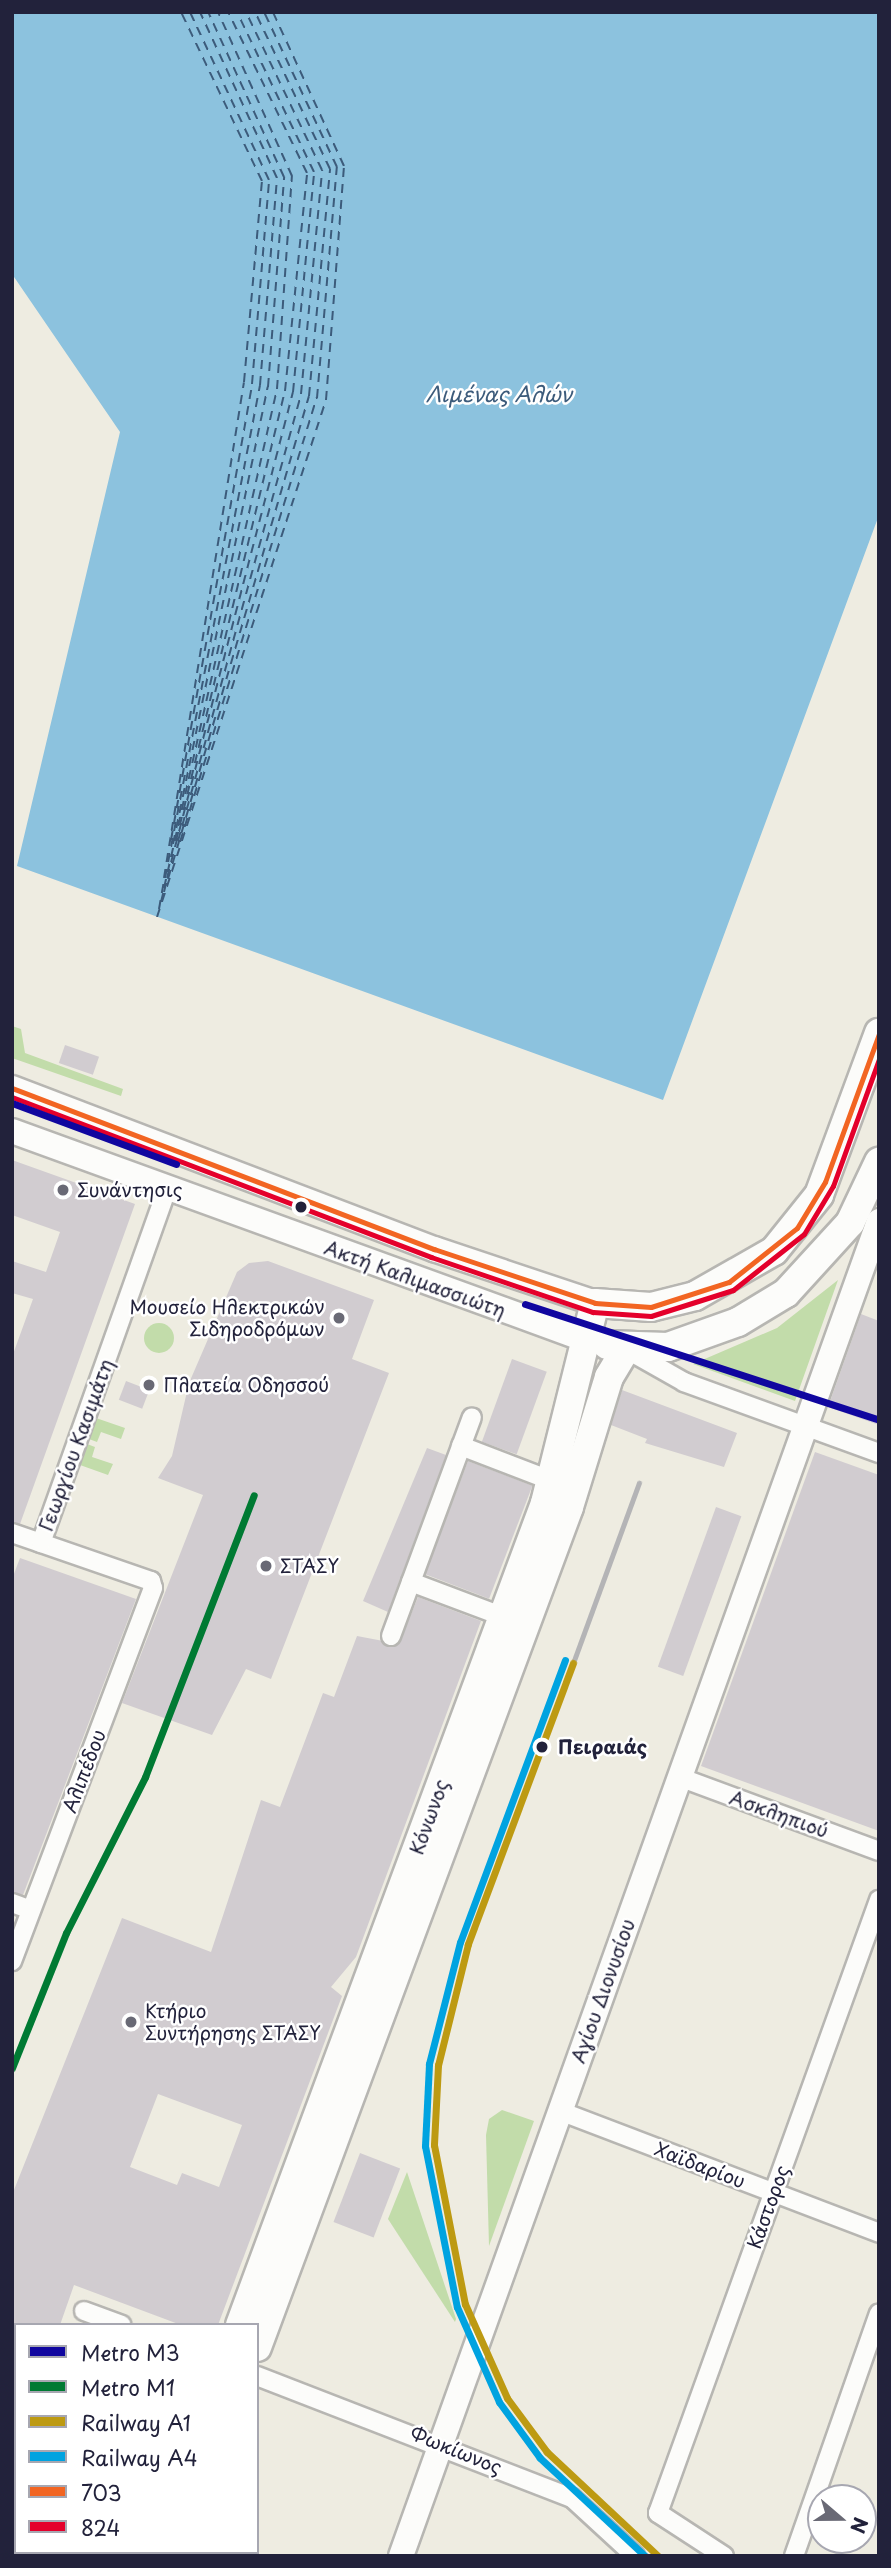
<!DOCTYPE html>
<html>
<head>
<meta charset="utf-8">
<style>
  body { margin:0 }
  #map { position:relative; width:891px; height:2568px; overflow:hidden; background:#eeece1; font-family:"Playpen Sans",sans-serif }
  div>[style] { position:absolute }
  .green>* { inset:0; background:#c2dcaa }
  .round { border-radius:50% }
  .water>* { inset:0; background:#8cc2de }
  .ferry>* { height:2px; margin-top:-1px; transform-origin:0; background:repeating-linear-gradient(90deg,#3c5b7b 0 9px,transparent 0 16px) }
  .building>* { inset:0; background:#d1ccd0; transform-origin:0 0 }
  .roads { filter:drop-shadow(2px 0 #b7b6b2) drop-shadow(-2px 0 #b7b6b2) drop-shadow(0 2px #b7b6b2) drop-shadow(0 -2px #b7b6b2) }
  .minor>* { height:18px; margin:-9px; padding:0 9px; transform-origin:9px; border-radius:9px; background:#fcfcfa }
  .secondary>* { height:24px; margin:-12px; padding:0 12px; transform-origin:12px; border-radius:12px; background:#fcfcfa }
  .primary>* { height:28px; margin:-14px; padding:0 14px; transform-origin:14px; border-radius:14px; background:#fcfcfa }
  .rail>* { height:5px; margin:-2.5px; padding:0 2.5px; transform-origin:2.5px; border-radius:2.5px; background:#b4b4b6 }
  .bus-1>* { height:5px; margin:-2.5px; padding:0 2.5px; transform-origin:2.5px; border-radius:2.5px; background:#f26522 }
  .bus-2>* { height:5px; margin:-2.5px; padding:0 2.5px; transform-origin:2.5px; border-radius:2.5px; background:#e4002b }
  .rail-1>* { height:7px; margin:-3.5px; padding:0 3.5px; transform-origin:3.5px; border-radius:3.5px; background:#bd9a12 }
  .rail-2>* { height:7px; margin:-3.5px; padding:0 3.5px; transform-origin:3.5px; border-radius:3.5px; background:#00a3e0 }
  .metro-1>* { height:7px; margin:-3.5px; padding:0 3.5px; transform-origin:3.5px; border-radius:3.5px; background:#10069f }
  .metro-2>* { height:7px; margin:-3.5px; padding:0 3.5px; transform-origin:3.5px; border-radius:3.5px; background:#007a33 }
  .dots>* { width:19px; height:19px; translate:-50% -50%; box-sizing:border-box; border:4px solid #fff; border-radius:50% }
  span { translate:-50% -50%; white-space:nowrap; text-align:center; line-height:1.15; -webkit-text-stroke:5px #fff; paint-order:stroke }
  .poi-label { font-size:19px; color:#22223b }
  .left { translate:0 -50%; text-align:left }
  .right { translate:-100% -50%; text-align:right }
  .street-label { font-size:19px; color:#22223b }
  .stop-label { font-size:19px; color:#22223b; font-weight:700 }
  .water-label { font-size:21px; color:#3c5b7b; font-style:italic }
  .frame { position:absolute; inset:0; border:14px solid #22223b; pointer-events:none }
  .legend { position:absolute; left:14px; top:2323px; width:245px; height:231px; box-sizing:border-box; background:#fff; border:2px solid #a7a7b1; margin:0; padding:9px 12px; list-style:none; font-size:21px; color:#22223b }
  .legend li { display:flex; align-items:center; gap:14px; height:35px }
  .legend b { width:35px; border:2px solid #a7a7b1 }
  .north { position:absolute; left:807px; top:2484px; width:70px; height:70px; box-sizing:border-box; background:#fff; border:2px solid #a7a7b1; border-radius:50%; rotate:110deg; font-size:19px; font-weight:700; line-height:28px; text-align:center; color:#22223b }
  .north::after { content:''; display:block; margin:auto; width:24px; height:32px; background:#696975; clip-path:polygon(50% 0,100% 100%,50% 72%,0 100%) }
</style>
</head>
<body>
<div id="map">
  <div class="green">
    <i style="clip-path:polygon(12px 1026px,21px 1029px,25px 1053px,123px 1089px,121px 1096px,12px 1058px)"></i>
    <i style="clip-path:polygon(838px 1280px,795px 1401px,693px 1364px,777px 1328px)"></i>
    <i class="round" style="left:144px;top:1323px;width:30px;height:30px"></i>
    <i style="clip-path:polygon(96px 1418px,125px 1428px,121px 1439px,101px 1432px,97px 1442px,89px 1439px)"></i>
    <i style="clip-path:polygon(87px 1444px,95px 1447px,92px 1457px,113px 1464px,108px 1475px,80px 1465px)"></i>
    <i style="clip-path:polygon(502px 2110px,534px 2121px,489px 2246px,486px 2135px,489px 2119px)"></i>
    <i style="clip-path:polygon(407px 2172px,456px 2319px,455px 2322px,388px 2219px)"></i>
  </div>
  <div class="water">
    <i style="clip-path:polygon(12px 12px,879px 12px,879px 515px,663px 1100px,17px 866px,120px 432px,12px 274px)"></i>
  </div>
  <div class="ferry">
    <i style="left:171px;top:840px;width:463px;rotate:-79.9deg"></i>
    <i style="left:252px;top:384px;width:205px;rotate:-85.2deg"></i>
    <i style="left:269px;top:180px;width:186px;rotate:-115.2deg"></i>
    <i style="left:176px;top:841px;width:463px;rotate:-76.4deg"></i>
    <i style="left:285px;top:391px;width:219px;rotate:-84.2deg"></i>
    <i style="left:307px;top:173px;width:179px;rotate:-116.1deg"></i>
    <i style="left:178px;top:841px;width:464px;rotate:-74.6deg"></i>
    <i style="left:301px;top:394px;width:225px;rotate:-84.6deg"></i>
    <i style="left:322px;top:170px;width:175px;rotate:-115.7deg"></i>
    <i style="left:180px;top:842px;width:465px;rotate:-72.9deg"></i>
    <i style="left:317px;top:398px;width:232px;rotate:-85.1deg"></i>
    <i style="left:337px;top:167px;width:171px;rotate:-115.2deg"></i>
    <i style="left:173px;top:844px;width:467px;rotate:-78.3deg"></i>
    <i style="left:268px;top:387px;width:211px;rotate:-85.6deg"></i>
    <i style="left:284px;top:177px;width:182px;rotate:-114.7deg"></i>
    <i style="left:164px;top:878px;width:502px;rotate:-80.84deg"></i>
    <i style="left:244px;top:382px;width:202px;rotate:-84.9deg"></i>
    <i style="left:262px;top:181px;width:187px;rotate:-115.6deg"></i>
    <i style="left:165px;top:878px;width:502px;rotate:-79.09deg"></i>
    <i style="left:260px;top:385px;width:208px;rotate:-85.3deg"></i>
    <i style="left:277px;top:178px;width:183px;rotate:-114.9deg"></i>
    <i style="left:167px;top:878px;width:502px;rotate:-75.47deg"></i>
    <i style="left:293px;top:392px;width:221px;rotate:-84.5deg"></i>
    <i style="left:314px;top:172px;width:178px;rotate:-115.7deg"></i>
    <i style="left:168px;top:879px;width:503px;rotate:-73.73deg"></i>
    <i style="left:309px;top:396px;width:228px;rotate:-84.7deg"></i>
    <i style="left:330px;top:169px;width:174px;rotate:-115.5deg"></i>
    <i style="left:164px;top:888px;width:512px;rotate:-77.24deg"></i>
    <i style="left:277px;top:389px;width:214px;rotate:-86deg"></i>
    <i style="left:292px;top:176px;width:180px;rotate:-114.3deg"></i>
    <i style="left:164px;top:892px;width:12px;rotate:-76deg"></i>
    <i style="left:161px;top:902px;width:12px;rotate:-76deg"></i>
    <i style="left:159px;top:909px;width:29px;rotate:-80deg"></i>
    <i style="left:157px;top:917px;width:544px;rotate:-71.9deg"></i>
    <i style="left:326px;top:400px;width:235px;rotate:-85.6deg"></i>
    <i style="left:344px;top:166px;width:170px;rotate:-114.8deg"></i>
  </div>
  <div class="building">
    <i style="left:65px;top:1045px;width:36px;height:19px;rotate:19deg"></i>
    <i style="clip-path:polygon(12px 1160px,135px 1204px,20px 1524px,12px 1522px,12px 1357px,33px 1299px,12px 1293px,12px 1261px,46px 1272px,60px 1232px,12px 1215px)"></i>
    <i style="clip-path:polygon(268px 1261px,374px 1300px,352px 1359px,389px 1373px,271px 1679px,246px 1669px,212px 1735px,122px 1703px,203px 1495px,158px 1478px,172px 1456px,189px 1383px,237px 1272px,249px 1263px)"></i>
    <i style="clip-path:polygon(861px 1314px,879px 1321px,879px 1425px,828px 1407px)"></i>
    <i style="left:512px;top:1359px;width:37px;height:88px;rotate:20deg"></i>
    <i style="left:126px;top:1381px;width:25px;height:20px;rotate:21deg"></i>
    <i style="clip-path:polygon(622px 1390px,737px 1433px,724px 1467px,645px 1443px,647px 1439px,611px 1425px)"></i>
    <i style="clip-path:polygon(427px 1448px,446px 1455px,388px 1612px,363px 1601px)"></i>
    <i style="clip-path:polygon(815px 1452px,879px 1475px,879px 1831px,701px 1766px)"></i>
    <i style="left:468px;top:1461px;width:69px;height:121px;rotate:21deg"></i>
    <i style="left:716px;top:1507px;width:27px;height:170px;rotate:20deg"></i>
    <i style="clip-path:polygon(20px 1558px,136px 1599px,23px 1895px,12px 1892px,12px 1579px)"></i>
    <i style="clip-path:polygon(evenodd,418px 1597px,481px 1621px,356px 1957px,331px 1987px,342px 1996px,218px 2325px,181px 2325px,74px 2285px,60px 2325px,12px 2325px,12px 2195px,122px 1918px,211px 1952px,261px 1800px,280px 1807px,323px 1693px,334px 1697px,357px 1636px,399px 1644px,418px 1597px,158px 2094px,242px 2125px,219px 2187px,182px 2173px,177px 2185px,130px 2167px,158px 2094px)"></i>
    <i style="left:360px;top:2153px;width:43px;height:74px;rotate:21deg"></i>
  </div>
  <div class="roads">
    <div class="minor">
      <i style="left:626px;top:1349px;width:67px;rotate:29.6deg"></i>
      <i style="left:684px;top:1382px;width:208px;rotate:20deg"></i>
      <i style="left:461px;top:1446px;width:97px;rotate:21deg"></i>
      <i style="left:12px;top:1533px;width:147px;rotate:19.1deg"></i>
      <i style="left:151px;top:1581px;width:7px;rotate:74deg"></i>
      <i style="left:153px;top:1588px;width:399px;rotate:110.7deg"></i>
      <i style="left:41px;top:1543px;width:376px;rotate:-70.4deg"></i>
      <i style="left:411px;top:1582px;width:99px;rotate:20.6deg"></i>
      <i style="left:391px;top:1636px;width:233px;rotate:-69.7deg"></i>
      <i style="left:679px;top:1777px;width:213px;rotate:20.3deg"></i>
      <i style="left:12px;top:1903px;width:20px;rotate:20deg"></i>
      <i style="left:560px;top:2111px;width:342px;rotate:20.9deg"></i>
      <i style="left:84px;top:2311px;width:40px;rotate:20.2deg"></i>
      <i style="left:257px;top:2376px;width:338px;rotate:21.2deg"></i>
      <i style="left:572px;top:2498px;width:86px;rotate:42.6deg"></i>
      <i style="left:724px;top:2556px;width:79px;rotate:-146.9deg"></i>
      <i style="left:658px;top:2513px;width:652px;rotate:-70.17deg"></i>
      <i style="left:794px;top:2556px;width:257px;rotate:-70.7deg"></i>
    </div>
    <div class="secondary">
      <i style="left:12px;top:1088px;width:452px;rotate:20.9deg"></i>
      <i style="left:434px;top:1249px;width:170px;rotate:18.5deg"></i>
      <i style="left:12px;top:1131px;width:612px;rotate:19.98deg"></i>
      <i style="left:401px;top:2556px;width:1418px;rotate:-70.3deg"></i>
    </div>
    <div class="primary">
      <i style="left:607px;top:1345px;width:61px;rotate:1.9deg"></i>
      <i style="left:668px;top:1347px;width:74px;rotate:-19.7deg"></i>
      <i style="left:738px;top:1322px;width:56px;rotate:-31.1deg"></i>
      <i style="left:786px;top:1293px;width:95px;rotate:-47.6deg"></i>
      <i style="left:850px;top:1223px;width:68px;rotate:-64.6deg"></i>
      <i style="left:240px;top:2325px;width:877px;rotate:-69.64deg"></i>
      <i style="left:545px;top:1503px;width:206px;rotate:-76deg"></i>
      <i style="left:595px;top:1303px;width:56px;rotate:4.1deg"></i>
      <i style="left:651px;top:1307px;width:45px;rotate:-14deg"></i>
      <i style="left:695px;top:1296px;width:91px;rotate:-29.7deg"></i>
      <i style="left:774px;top:1251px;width:72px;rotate:-51.2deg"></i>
      <i style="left:819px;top:1195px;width:173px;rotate:-69.7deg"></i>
      <i style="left:257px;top:2347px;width:896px;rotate:-69.62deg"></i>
      <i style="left:569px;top:1507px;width:136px;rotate:-72.9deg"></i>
      <i style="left:609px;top:1377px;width:33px;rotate:-59deg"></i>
      <i style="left:31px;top:2556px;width:8px;rotate:-30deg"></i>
      <i style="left:122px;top:2556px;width:6px;rotate:-39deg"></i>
    </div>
  </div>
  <div class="rail">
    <i style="left:573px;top:1663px;width:192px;rotate:-69.9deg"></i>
  </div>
  <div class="bus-1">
    <i style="left:12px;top:1088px;width:452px;rotate:20.9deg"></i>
    <i style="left:434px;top:1249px;width:170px;rotate:18.5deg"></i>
    <i style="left:595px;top:1303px;width:56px;rotate:4.1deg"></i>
    <i style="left:651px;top:1307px;width:82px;rotate:-17.8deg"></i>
    <i style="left:729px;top:1282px;width:87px;rotate:-38.5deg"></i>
    <i style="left:797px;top:1228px;width:54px;rotate:-58.7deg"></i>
    <i style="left:825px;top:1182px;width:158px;rotate:-70deg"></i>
  </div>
  <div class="bus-2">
    <i style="left:12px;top:1097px;width:449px;rotate:20.9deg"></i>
    <i style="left:431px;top:1257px;width:171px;rotate:18.8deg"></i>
    <i style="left:593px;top:1312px;width:58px;rotate:3.9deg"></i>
    <i style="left:651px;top:1316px;width:86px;rotate:-17.6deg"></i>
    <i style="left:733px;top:1290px;width:90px;rotate:-38.3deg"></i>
    <i style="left:804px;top:1234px;width:56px;rotate:-58.9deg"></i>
    <i style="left:833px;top:1186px;width:135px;rotate:-70.1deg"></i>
  </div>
  <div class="rail-1">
    <i style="left:573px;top:1663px;width:300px;rotate:110.5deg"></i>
    <i style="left:468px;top:1944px;width:125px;rotate:103.9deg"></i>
    <i style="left:438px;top:2065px;width:80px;rotate:92.9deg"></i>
    <i style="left:434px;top:2145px;width:162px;rotate:79deg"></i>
    <i style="left:465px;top:2304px;width:103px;rotate:65.9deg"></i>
    <i style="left:507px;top:2398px;width:67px;rotate:53.5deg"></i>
    <i style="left:547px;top:2452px;width:152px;rotate:43.1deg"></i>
  </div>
  <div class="rail-2">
    <i style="left:565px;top:1660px;width:301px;rotate:110.4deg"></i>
    <i style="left:460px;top:1942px;width:126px;rotate:104.3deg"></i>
    <i style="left:429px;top:2064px;width:82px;rotate:92.8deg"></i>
    <i style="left:425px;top:2146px;width:164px;rotate:78.8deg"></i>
    <i style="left:457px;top:2307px;width:104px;rotate:66.1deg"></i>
    <i style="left:499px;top:2402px;width:69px;rotate:53.8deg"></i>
    <i style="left:540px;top:2458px;width:144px;rotate:43deg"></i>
  </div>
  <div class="metro-1">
    <i style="left:12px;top:1103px;width:175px;rotate:20.4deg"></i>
    <i style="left:525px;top:1304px;width:373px;rotate:18.1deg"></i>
  </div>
  <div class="metro-2">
    <i style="left:12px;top:2068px;width:145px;rotate:-68.2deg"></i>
    <i style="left:66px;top:1933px;width:175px;rotate:-63.1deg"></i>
    <i style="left:145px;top:1777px;width:302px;rotate:-68.9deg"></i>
  </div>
  <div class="dots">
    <i style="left:63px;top:1190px;background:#696975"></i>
    <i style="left:301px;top:1207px;background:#22223b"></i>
    <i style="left:339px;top:1318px;background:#696975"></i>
    <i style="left:149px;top:1385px;background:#696975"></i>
    <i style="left:266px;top:1566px;background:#696975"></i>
    <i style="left:542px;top:1747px;background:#22223b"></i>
    <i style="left:131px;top:2022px;background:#696975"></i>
  </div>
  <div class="poi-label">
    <span class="left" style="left:77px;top:1190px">Συνάντησις</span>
    <span class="right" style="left:325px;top:1318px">Μουσείο Ηλεκτρικών<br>Σιδηροδρόμων</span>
    <span class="left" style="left:163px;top:1385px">Πλατεία Οδησσού</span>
    <span class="left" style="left:280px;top:1566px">ΣΤΑΣΥ</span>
    <span class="left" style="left:145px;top:2022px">Κτήριο<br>Συντήρησης ΣΤΑΣΥ</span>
  </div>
  <div class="street-label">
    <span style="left:415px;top:1279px;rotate:20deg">Ακτή Καλιμασσιώτη</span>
    <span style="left:76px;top:1445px;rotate:-70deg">Γεωργίου Κασιμάτη</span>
    <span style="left:84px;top:1771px;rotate:-69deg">Αλιπέδου</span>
    <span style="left:779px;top:1814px;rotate:20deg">Ασκληπιού</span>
    <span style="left:429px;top:1817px;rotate:-70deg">Κόνωνος</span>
    <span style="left:603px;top:1991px;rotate:-70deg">Αγίου Διονυσίου</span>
    <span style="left:700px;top:2165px;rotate:21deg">Χαϊδαρίου</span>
    <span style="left:768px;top:2207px;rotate:-70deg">Κάστορος</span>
    <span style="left:456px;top:2450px;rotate:22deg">Φωκίωνος</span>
  </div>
  <div class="stop-label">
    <span class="left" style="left:558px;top:1747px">Πειραιάς</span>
  </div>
  <div class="water-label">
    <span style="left:499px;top:393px">Λιμένας Αλών</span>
  </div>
  <div class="frame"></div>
  <ul class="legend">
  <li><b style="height:9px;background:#10069f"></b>Metro Μ3</li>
  <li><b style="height:9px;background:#007a33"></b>Metro Μ1</li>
  <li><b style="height:9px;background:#bd9a12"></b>Railway A1</li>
  <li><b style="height:9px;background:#00a3e0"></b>Railway A4</li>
  <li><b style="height:9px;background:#f26522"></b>703</li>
  <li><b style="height:9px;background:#e4002b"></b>824</li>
  </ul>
  <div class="north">N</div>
</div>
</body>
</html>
